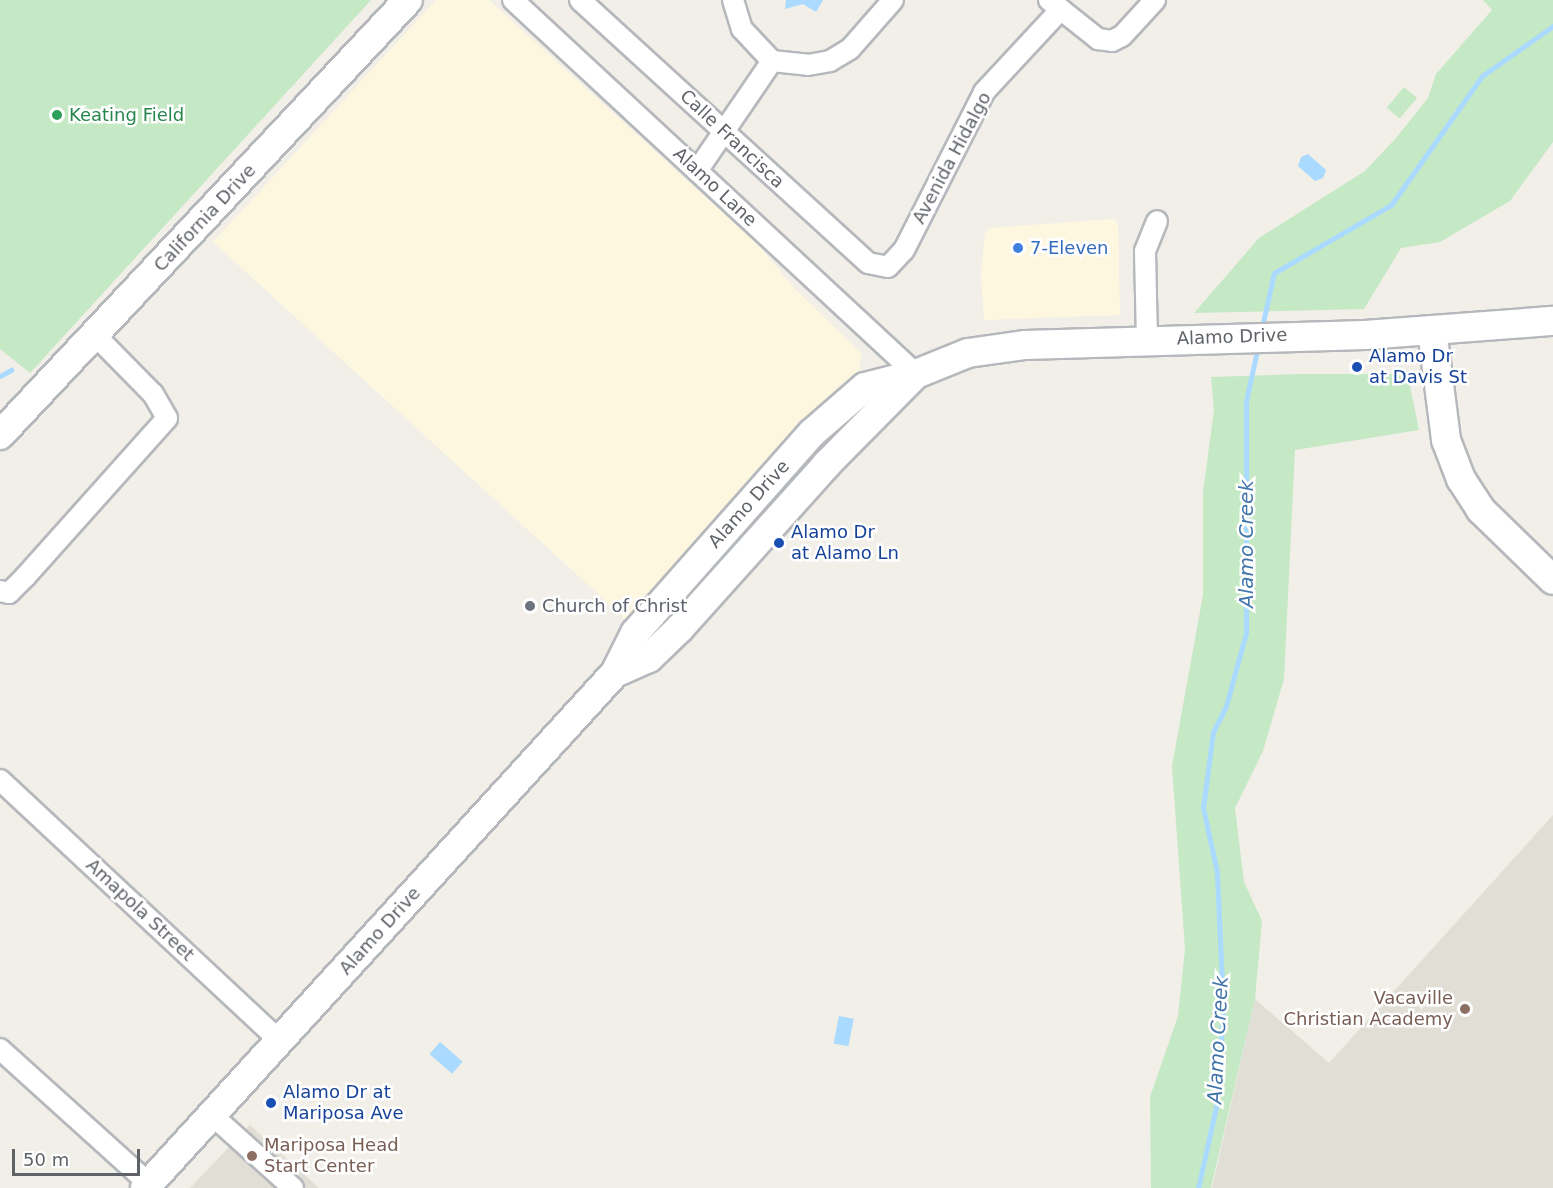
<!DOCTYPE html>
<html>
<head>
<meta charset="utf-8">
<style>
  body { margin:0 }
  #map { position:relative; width:1553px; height:1188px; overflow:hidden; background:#f1efe8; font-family:"DejaVu Sans",sans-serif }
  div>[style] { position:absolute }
  .commercial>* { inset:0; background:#fef7e0 }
  .education>* { inset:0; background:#e1ded6 }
  .green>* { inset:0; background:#c5e8c5; transform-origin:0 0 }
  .water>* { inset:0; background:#aadaff; transform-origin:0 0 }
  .stream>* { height:5px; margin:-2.5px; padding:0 2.5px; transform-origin:2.5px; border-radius:2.5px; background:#aadaff }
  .roads { filter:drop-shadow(2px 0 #b5b8bc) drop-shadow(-2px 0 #b5b8bc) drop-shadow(0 2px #b5b8bc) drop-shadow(0 -2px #b5b8bc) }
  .street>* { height:20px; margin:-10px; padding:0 10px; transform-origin:10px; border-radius:10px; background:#fff }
  .secondary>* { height:28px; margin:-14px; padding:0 14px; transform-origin:14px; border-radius:14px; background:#fff }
  .dots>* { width:16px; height:16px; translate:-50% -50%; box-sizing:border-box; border:3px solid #fff; border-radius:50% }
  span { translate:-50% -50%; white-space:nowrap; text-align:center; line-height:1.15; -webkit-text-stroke:5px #fff; paint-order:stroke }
  .leisure-label { font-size:18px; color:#27864d }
  .left { translate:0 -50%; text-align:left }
  .street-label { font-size:18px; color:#5f6368 }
  .shop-label { font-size:18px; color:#366cbe }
  .transit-label { font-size:18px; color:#164399 }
  .worship-label { font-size:18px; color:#5b616d }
  .education-label { font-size:18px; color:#785e54 }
  .right { translate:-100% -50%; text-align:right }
  .water-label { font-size:20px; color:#4174aa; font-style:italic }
  .scale { position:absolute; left:12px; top:1149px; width:128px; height:27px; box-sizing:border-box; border:3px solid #5f6368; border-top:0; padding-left:8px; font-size:18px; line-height:21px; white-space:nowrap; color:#5f6368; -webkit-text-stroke:4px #fff; paint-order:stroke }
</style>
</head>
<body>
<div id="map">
  <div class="commercial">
    <i style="clip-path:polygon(436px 0,489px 0,758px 245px,795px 289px,862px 354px,858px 377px,632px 625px,213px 242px)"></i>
    <i style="clip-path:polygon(1114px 219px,1118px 223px,1120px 315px,984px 320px,981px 273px,985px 233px,990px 228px)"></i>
  </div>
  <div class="education">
    <i style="clip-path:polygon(1553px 815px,1553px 1188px,1212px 1188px,1255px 999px,1329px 1063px)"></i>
    <i style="clip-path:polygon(250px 1125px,319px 1188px,190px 1188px)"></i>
  </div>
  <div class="green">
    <i style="clip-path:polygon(0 0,371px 0,30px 373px,0 349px)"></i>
    <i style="clip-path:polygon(1483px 0,1553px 0,1553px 142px,1510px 201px,1440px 242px,1401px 248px,1364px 309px,1194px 313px,1259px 238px,1365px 171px,1396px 138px,1428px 98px,1436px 74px,1492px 10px)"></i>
    <i style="left:1404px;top:87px;width:17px;height:27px;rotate:40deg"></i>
    <i style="clip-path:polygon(1300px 374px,1397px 374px,1409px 381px,1419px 430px,1295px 450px,1284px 679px,1263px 751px,1235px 808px,1244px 882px,1262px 921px,1255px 999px,1211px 1188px,1151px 1188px,1150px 1097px,1178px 1016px,1185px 949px,1172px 766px,1203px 595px,1203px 492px,1214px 410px,1211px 377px)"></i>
  </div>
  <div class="water">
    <i style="clip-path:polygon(786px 0,823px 0,816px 12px,803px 4px,785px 9px)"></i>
    <i style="clip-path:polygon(1308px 154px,1326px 170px,1323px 178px,1315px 181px,1298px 166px,1301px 157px)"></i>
    <i style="left:839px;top:1016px;width:15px;height:28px;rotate:11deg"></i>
    <i style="left:440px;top:1042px;width:30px;height:16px;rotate:41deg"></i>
  </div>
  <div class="stream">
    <i style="left:1261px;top:331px;width:59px;rotate:-77.4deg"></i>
    <i style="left:1274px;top:273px;width:135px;rotate:-30.2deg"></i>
    <i style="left:1391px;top:205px;width:158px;rotate:-54.8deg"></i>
    <i style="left:1482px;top:76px;width:87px;rotate:-35.2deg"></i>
    <i style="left:0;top:376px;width:13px;rotate:-29deg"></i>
    <i style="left:1198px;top:1188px;width:88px;rotate:-77.5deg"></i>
    <i style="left:1217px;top:1102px;width:96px;rotate:-86.4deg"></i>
    <i style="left:1223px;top:1006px;width:134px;rotate:-92.6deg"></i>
    <i style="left:1217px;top:872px;width:66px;rotate:-102.3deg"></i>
    <i style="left:1203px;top:808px;width:77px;rotate:-82.5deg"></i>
    <i style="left:1213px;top:732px;width:29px;rotate:-63deg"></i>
    <i style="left:1226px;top:706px;width:76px;rotate:-74.7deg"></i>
    <i style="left:1246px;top:633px;width:232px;rotate:-90deg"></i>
    <i style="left:1246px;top:401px;width:56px;rotate:-77.7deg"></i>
  </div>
  <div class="roads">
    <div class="street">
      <i style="left:513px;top:0;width:550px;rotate:42.86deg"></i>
      <i style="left:580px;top:0;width:390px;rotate:42.4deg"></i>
      <i style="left:868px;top:263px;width:20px;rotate:11deg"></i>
      <i style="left:888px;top:267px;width:23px;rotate:-47deg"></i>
      <i style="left:904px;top:250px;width:177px;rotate:-63.1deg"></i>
      <i style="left:984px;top:92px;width:113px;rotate:-47.1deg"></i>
      <i style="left:733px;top:0;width:30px;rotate:73deg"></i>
      <i style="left:742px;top:29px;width:44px;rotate:46.8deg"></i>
      <i style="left:772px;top:61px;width:36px;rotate:6deg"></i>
      <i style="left:808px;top:65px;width:22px;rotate:-10deg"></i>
      <i style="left:830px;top:61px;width:23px;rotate:-31deg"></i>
      <i style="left:850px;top:49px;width:65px;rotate:-48.7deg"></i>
      <i style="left:1049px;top:0;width:63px;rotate:38.5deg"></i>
      <i style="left:1098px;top:39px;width:14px;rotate:8deg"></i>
      <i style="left:1112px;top:41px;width:11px;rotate:-27deg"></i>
      <i style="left:1122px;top:36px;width:49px;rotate:-47.5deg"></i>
      <i style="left:697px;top:171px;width:133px;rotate:-55.7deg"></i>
      <i style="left:1147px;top:340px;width:89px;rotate:-91.3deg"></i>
      <i style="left:1145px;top:251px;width:32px;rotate:-68deg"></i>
      <i style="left:0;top:591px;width:9px;rotate:13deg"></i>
      <i style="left:9px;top:593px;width:23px;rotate:-45deg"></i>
      <i style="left:25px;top:577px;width:213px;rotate:-48.2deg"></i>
      <i style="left:167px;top:418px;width:28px;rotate:-120deg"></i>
      <i style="left:153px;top:394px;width:81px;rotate:-134.5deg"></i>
      <i style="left:0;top:780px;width:383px;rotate:43deg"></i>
      <i style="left:0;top:1049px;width:207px;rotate:42.1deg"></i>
      <i style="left:212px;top:1115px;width:109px;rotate:42deg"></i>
    </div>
    <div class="secondary">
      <i style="left:1432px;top:330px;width:111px;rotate:82.7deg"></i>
      <i style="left:1446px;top:440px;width:42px;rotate:69deg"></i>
      <i style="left:1461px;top:479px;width:37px;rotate:57deg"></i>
      <i style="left:1481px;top:510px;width:100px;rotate:44.2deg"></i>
      <i style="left:0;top:435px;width:596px;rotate:-46.83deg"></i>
      <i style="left:615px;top:673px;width:37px;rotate:-24deg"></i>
      <i style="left:649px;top:658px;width:43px;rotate:-44.1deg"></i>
      <i style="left:680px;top:628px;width:220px;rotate:-48.1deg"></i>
      <i style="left:827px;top:464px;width:127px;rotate:-45.3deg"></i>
      <i style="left:145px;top:1188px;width:697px;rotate:-47.62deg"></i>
      <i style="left:615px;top:673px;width:45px;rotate:-63.4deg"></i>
      <i style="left:635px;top:633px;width:267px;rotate:-48.5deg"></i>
      <i style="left:812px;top:433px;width:70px;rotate:-41deg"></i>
      <i style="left:865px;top:387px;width:53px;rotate:-14.3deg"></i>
      <i style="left:916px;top:374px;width:56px;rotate:-22deg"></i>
      <i style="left:968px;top:353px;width:58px;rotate:-8deg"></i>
      <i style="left:1025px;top:345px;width:340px;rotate:-1.7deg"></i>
      <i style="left:1365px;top:335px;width:189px;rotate:-4.3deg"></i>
    </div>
  </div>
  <div class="dots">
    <i style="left:57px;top:115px;background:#2e9e5b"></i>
    <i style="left:1018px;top:248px;background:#3f7fe0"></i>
    <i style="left:1357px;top:367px;background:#1a4fb4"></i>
    <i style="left:779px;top:543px;background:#1a4fb4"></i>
    <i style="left:530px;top:606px;background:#6b7280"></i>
    <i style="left:1465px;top:1009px;background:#8d6e63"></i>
    <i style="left:271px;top:1103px;background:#1a4fb4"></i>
    <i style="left:252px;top:1156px;background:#8d6e63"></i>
  </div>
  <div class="leisure-label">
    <span class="left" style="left:69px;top:115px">Keating Field</span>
  </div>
  <div class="street-label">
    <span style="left:732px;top:139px;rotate:43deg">Calle Francisca</span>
    <span style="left:952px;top:158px;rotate:-62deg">Avenida Hidalgo</span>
    <span style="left:715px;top:187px;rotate:43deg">Alamo Lane</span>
    <span style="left:205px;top:218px;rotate:-47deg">California Drive</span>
    <span style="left:1232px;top:337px;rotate:-2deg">Alamo Drive</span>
    <span style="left:749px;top:504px;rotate:-48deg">Alamo Drive</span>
    <span style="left:140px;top:910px;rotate:43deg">Amapola Street</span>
    <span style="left:380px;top:931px;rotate:-48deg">Alamo Drive</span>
  </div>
  <div class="shop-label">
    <span class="left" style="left:1030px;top:248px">7-Eleven</span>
  </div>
  <div class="transit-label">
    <span class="left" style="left:1369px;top:367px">Alamo Dr<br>at Davis St</span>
    <span class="left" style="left:791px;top:543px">Alamo Dr<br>at Alamo Ln</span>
    <span class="left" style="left:283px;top:1103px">Alamo Dr at<br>Mariposa Ave</span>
  </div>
  <div class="worship-label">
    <span class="left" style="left:542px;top:606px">Church of Christ</span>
  </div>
  <div class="education-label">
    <span class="right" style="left:1453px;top:1009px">Vacaville<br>Christian Academy</span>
    <span class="left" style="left:264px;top:1156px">Mariposa Head<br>Start Center</span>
  </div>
  <div class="water-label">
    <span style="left:1246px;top:544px;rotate:-90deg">Alamo Creek</span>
    <span style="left:1218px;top:1040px;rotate:-87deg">Alamo Creek</span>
  </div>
  <div class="scale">50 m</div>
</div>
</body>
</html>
